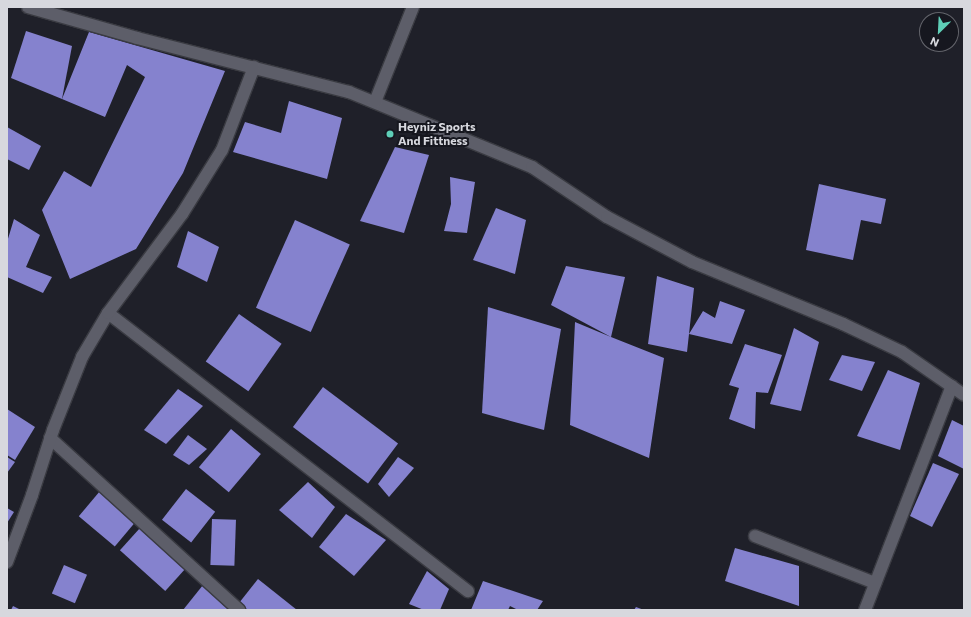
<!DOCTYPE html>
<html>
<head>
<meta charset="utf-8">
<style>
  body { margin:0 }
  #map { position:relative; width:971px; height:617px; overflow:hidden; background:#1f2029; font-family:Commissioner,sans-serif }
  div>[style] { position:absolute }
  .building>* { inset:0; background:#8582ce; transform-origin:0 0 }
  .roads { filter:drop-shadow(1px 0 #3a3b42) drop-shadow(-1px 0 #3a3b42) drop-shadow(0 1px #3a3b42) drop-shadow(0 -1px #3a3b42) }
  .minor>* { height:12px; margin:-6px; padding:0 6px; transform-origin:6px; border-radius:6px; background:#5d5e69 }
  .dots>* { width:11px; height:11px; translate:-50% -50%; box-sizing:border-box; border:2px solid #16171f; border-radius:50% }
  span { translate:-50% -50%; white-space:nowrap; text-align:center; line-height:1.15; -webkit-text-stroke:4px #16171f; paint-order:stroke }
  .poi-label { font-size:12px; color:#d7d8de; font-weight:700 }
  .left { translate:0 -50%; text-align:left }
  .frame { position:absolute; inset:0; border:8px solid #d7d8de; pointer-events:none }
  .north { position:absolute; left:919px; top:12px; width:40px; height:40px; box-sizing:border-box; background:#16171f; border:1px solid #63646b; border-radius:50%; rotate:204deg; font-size:11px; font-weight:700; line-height:16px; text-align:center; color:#d7d8de }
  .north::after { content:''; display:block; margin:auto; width:14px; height:18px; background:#5eceb7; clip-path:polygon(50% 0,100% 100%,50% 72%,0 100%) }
</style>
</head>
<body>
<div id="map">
  <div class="building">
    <i style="clip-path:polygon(26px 31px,72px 46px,62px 99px,11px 78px)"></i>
    <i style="clip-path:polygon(89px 32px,225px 71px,183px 173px,136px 249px,70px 279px,42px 210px,64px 171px,91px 187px,145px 77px,127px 65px,105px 117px,62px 99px)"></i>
    <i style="clip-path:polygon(289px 101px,342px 118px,327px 179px,233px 152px,245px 122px,281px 133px)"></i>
    <i style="clip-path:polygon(7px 127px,41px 146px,29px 170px,7px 159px)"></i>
    <i style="clip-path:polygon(395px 147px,429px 155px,404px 233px,360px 221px)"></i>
    <i style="clip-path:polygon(450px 177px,475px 182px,467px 233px,444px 231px,451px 204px)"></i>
    <i style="clip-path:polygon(819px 184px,886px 199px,881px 224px,861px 220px,853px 260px,806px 250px)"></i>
    <i style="clip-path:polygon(496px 208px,526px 220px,515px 274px,473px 260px)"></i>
    <i style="clip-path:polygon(14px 219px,40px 235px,26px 267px,52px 277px,43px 293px,7px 277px,7px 242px)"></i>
    <i style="left:295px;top:220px;width:60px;height:96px;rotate:24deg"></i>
    <i style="clip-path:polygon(188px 231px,219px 247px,207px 282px,177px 267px)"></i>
    <i style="clip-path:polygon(566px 266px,625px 277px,611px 337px,664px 358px,649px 458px,570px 425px,575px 322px,611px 337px,551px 305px)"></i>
    <i style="clip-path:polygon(657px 276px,694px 288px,689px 334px,703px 311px,715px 318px,720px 301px,745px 310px,732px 344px,689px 334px,687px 352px,648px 344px)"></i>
    <i style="clip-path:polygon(488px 307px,561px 329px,544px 430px,482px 413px)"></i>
    <i style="left:239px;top:314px;width:52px;height:58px;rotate:35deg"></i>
    <i style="clip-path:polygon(794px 328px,819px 342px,801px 411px,770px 404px)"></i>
    <i style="clip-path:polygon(745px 344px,782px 355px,768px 393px,756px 392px,755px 429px,729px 419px,739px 388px,729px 385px)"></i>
    <i style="clip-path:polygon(842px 355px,875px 362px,862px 391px,829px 380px)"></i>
    <i style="clip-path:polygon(888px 370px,920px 383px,900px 450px,857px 436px)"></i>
    <i style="left:323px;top:387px;width:94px;height:50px;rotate:37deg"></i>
    <i style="clip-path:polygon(178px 389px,203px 406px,166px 444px,144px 430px)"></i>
    <i style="clip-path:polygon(7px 409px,35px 427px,15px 460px,7px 455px)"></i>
    <i style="clip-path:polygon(952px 420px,964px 426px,964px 469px,938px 456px)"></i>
    <i style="left:231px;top:429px;width:39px;height:50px;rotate:40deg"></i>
    <i style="clip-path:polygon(188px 435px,207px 449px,189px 465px,173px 455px)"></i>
    <i style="clip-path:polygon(7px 457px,15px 462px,7px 473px)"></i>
    <i style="clip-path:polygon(398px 457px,414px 468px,389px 497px,378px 484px)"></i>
    <i style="clip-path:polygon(933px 463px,959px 474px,932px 527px,910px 516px)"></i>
    <i style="clip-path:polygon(308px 482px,335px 507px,312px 538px,279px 510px)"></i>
    <i style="left:186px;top:489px;width:37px;height:39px;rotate:38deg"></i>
    <i style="left:100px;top:491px;width:47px;height:33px;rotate:40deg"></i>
    <i style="clip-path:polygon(7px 508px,14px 512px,7px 523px)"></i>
    <i style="clip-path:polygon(346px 514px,386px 540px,354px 576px,319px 547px)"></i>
    <i style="left:212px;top:519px;width:24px;height:46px;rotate:2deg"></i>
    <i style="left:140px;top:528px;width:61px;height:30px;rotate:42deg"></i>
    <i style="clip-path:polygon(735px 548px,799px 566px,799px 606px,725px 581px)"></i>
    <i style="left:64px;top:565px;width:25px;height:31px;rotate:23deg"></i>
    <i style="clip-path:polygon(427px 571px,449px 589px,440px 610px,424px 610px,409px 604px)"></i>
    <i style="clip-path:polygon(258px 579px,297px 610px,248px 610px,239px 603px)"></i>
    <i style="clip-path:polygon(483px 581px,543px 601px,537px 610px,518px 610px,510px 606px,508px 610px,471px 610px)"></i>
    <i style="clip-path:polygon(203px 585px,234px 610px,183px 610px)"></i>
    <i style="clip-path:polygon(13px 606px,21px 610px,11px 610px)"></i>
    <i style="clip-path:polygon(636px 607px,644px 610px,634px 610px)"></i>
  </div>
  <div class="roads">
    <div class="minor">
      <i style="left:28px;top:7px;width:113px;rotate:15.9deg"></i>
      <i style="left:137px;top:38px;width:219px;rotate:14.3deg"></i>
      <i style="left:349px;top:92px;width:198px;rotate:22.3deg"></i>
      <i style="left:532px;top:167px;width:90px;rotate:33.7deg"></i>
      <i style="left:607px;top:217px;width:96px;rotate:27.9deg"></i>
      <i style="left:692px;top:262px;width:163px;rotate:22.3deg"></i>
      <i style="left:843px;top:324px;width:65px;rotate:25.4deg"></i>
      <i style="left:902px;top:352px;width:75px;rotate:34.7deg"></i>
      <i style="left:375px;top:102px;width:102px;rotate:-68.2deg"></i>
      <i style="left:108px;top:313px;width:455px;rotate:37.7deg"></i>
      <i style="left:50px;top:438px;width:256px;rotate:42.3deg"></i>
      <i style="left:755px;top:536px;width:129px;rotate:21.4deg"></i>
      <i style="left:7px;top:562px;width:72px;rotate:-69.5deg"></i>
      <i style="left:32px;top:495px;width:68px;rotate:-72.1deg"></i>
      <i style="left:53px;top:430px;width:79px;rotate:-68.3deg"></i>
      <i style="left:82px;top:357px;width:51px;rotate:-59.4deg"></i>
      <i style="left:108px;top:313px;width:124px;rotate:-53.2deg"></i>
      <i style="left:182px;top:214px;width:75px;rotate:-58deg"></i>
      <i style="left:222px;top:150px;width:89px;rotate:-68.9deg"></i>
      <i style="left:865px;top:610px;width:240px;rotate:-68.8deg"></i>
    </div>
  </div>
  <div class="dots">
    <i style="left:390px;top:134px;background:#5eceb7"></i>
  </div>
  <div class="poi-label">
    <span class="left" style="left:398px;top:134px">Heyniz Sports<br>And Fittness</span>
  </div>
  <div class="frame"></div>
  <div class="north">N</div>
</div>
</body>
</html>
